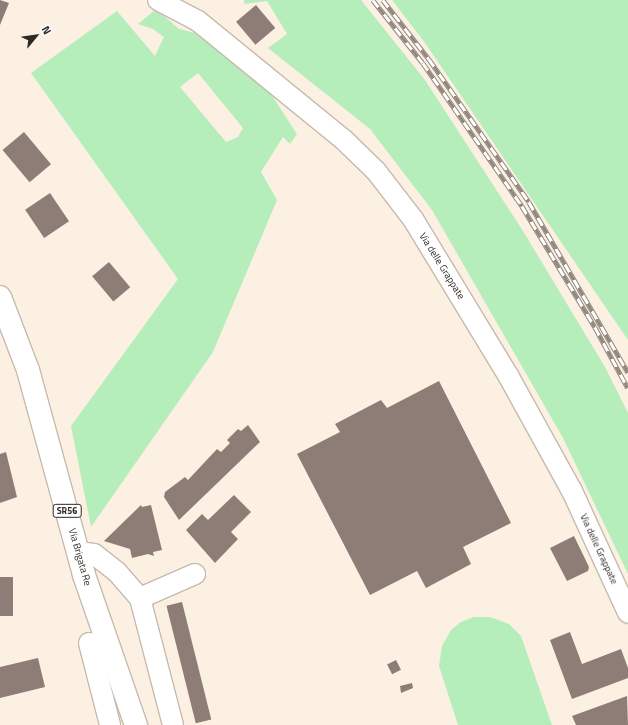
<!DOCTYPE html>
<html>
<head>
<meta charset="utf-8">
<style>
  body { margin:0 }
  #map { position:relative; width:628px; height:725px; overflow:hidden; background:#fcf0e2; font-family:"Titillium Web",sans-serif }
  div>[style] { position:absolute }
  .green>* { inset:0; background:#b5eebb }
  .building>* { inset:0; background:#8e7d77; transform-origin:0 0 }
  .roads { filter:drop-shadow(1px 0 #c5bbad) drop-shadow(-1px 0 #c5bbad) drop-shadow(0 1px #c5bbad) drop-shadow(0 -1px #c5bbad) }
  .minor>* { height:20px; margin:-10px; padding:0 10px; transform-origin:10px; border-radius:10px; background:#fff }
  .major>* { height:22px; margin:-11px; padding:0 11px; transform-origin:11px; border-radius:11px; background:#fff }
  .rail>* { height:4.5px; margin-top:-2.25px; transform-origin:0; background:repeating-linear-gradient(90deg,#fff 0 9px,#90887f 0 18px); box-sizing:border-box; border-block:1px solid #90887f }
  span { translate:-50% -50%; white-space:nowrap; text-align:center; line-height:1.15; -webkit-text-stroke:4px #fff; paint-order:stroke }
  .shield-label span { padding:1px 3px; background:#fff; border:1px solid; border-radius:3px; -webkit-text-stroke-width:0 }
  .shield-label { font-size:9px; color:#2e2924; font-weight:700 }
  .street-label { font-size:10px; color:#2e2924 }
  .north { position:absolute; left:16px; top:16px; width:40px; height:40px; -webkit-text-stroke:3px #fff; paint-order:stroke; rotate:61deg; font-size:11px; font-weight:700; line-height:16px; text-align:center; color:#2e2924 }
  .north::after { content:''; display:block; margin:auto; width:14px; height:18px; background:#2e2924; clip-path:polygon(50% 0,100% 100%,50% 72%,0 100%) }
</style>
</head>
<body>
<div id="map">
  <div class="green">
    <i style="clip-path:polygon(244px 0,361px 0,425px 80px,523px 231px,605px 367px,628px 413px,628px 574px,563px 438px,432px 210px,370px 129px,268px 48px,287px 34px,267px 1px,244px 4px)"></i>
    <i style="clip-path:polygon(392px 0,628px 0,628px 340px,425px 43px)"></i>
    <i style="clip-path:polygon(evenodd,156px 9px,179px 29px,208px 36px,265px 85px,297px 134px,290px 144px,283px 137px,261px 172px,277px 200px,213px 352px,91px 527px,71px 426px,178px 279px,31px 73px,117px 11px,155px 56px,164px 37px,153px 29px,138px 24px,156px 9px,198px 73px,243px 128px,238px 137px,226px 142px,180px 87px,198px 73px)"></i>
    <i style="clip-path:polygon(490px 617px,509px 624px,521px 636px,552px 725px,458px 725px,439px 666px,442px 646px,451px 630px,461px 622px,474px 617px)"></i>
  </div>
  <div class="building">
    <i style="clip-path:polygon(0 0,9px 3px,0 25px)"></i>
    <i style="left:256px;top:5px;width:30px;height:26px;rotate:50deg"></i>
    <i style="left:24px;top:132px;width:42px;height:28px;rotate:50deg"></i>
    <i style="left:50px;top:193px;width:34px;height:30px;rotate:56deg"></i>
    <i style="left:109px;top:262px;width:33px;height:22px;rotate:50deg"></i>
    <i style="clip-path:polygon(439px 381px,511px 523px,463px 547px,471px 564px,426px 588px,417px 571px,370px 595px,297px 454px,340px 432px,335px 424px,381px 400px,387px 408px)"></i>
    <i style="clip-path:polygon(248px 425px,260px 442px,179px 520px,164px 497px,165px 492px,185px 477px,188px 480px,217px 449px,221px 452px,230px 443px,227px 440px,238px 429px,241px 431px)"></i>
    <i style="clip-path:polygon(6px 452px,17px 497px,0 503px,0 454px)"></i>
    <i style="clip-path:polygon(234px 495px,251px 512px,231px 532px,238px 539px,215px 563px,186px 530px,202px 514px,208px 520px)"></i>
    <i style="clip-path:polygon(141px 505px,142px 507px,151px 505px,162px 550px,153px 552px,154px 556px,148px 554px,132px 558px,130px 549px,104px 541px)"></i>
    <i style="clip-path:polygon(574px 536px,589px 567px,588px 571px,567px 581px,550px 548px)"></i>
    <i style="left:0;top:577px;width:13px;height:39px"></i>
    <i style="left:182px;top:602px;width:121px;height:16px;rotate:76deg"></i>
    <i style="clip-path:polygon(570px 632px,582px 664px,621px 649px,628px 668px,628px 678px,572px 699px,550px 640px)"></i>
    <i style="clip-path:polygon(38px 658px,45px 687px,0 698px,0 667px)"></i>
    <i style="left:396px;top:660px;width:11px;height:10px;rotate:63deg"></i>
    <i style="clip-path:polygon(412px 683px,413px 688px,401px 693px,400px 686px)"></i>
    <i style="clip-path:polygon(627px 696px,628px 725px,576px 725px,572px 716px)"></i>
  </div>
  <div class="roads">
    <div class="minor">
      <i style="left:158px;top:0;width:45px;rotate:27.7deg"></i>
      <i style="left:198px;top:21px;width:188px;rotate:39.2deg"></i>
      <i style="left:344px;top:140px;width:45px;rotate:44.1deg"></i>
      <i style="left:376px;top:171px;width:61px;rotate:52.4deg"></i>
      <i style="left:413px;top:219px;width:185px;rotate:58.7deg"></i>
      <i style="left:509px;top:377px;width:130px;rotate:61.1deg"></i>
      <i style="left:572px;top:491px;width:134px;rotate:65.3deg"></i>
      <i style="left:78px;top:552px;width:16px;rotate:7deg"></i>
      <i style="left:94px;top:554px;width:29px;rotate:38deg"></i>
      <i style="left:117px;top:572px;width:35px;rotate:49deg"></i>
      <i style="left:89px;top:643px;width:85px;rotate:75.6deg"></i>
      <i style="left:173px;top:725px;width:131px;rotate:-104.6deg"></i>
      <i style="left:140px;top:598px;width:60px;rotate:-23.6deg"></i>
    </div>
    <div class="major">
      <i style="left:0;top:297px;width:78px;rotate:69deg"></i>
      <i style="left:28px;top:370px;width:213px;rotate:74.7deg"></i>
      <i style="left:84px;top:575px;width:159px;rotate:70.9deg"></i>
    </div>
  </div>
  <div class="rail">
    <i style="left:373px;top:0;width:80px;rotate:51.6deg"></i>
    <i style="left:423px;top:63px;width:174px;rotate:55.3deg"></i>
    <i style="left:522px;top:206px;width:141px;rotate:58.9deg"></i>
    <i style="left:595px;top:327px;width:69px;rotate:61.6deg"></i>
    <i style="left:383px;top:0;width:75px;rotate:52.1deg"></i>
    <i style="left:429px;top:59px;width:174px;rotate:55deg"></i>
    <i style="left:529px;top:202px;width:197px;rotate:59.8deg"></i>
  </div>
  <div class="shield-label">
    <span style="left:67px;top:511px">SR56</span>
  </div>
  <div class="street-label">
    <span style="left:442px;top:266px;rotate:58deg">Via delle Grappate</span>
    <span style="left:599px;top:549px;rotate:65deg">Via delle Grappate</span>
    <span style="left:80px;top:557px;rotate:74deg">Via Brigata Re</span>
  </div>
  <div class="north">N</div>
</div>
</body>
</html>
